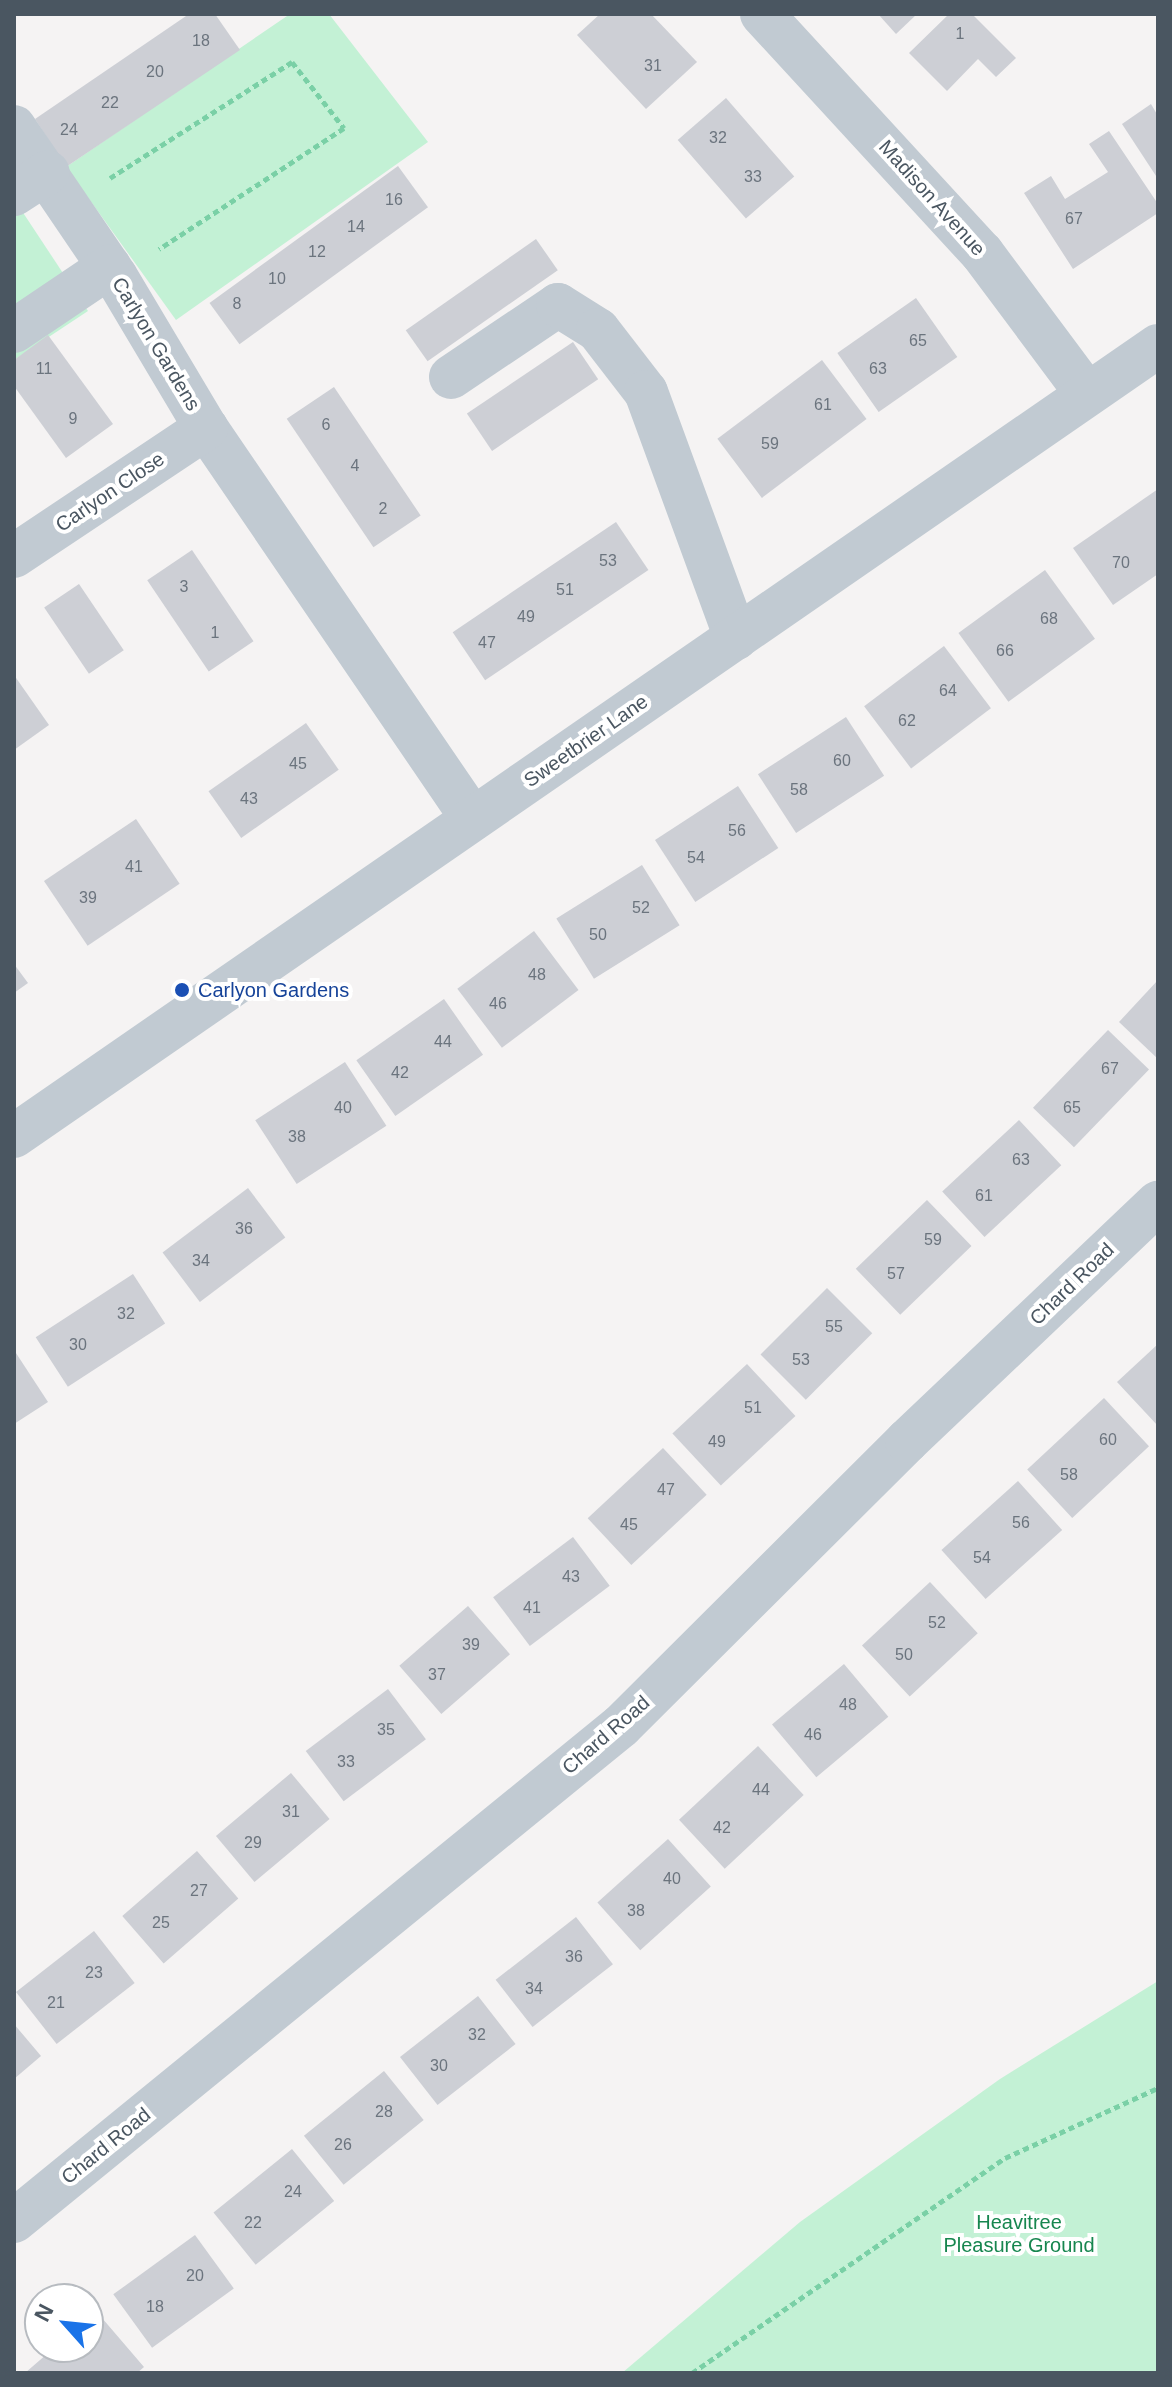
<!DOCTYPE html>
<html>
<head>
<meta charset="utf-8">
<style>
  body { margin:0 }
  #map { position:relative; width:1172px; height:2387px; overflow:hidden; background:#f5f3f3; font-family:Helvetica,sans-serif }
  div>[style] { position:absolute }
  .green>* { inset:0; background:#c3f1d5 }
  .building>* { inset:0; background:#cdcfd5; transform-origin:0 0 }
  .path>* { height:5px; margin-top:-2.5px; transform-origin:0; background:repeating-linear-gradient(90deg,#7ad0a6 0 6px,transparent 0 10px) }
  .minor>* { height:44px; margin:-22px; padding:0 22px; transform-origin:22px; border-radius:22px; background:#c1cad2 }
  .dots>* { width:22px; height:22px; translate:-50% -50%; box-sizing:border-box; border:4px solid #fff; border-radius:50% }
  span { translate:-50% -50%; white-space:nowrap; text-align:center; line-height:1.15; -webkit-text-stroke:8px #fff; paint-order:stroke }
  .number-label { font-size:16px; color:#6b747e }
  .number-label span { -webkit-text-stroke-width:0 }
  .street-label { font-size:20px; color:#4a5661 }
  .transit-label { font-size:20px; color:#164399 }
  .left { translate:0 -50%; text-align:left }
  .park-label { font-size:20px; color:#17864f }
  .frame { position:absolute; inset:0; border:16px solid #4a5661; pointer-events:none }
  .north { position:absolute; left:24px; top:2283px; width:80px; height:80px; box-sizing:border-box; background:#fff; border:2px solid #b7bbc0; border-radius:50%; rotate:297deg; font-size:22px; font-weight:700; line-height:32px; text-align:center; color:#4a5661 }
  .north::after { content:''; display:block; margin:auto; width:28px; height:36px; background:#1a73e8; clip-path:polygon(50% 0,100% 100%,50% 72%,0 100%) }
</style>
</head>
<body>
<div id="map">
  <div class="green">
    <i style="clip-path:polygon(290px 14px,329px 14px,428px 142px,176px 320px,66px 167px)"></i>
    <i style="clip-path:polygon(14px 199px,88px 311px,14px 360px)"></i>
    <i style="clip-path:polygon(1158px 1981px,1158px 2373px,622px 2373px,800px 2222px,1000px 2079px)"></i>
  </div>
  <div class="building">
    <i style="clip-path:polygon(189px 14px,215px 14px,240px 50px,66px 167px,35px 119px)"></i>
    <i style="clip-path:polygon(600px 14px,651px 14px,697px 62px,646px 109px,577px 35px)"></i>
    <i style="clip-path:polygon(878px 14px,917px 14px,896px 34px)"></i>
    <i style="clip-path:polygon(949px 14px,972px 14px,1016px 58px,996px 77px,978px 59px,947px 91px,909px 53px)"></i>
    <i style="left:726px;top:98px;width:104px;height:64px;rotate:49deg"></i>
    <i style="clip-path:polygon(1151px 104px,1158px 116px,1158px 179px,1122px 124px)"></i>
    <i style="clip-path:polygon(1109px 131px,1158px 204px,1158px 213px,1073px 269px,1024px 193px,1051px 176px,1065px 199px,1108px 172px,1089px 144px)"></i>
    <i style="left:398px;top:166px;width:51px;height:233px;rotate:54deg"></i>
    <i style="left:536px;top:239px;width:38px;height:159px;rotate:55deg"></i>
    <i style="left:916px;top:298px;width:72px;height:96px;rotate:55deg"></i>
    <i style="clip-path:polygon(48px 335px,113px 424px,66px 458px,14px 386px,14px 360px)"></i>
    <i style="left:573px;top:342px;width:45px;height:128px;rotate:56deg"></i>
    <i style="left:822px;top:360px;width:74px;height:131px;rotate:53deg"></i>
    <i style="left:334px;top:387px;width:155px;height:57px;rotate:56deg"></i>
    <i style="clip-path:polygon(1158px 489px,1158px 574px,1113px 605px,1073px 548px)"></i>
    <i style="left:616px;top:522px;width:58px;height:197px;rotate:56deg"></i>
    <i style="left:192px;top:550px;width:110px;height:54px;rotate:56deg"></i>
    <i style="left:1045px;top:570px;width:85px;height:107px;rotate:54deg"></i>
    <i style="left:79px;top:584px;width:80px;height:42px;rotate:56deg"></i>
    <i style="left:944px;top:646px;width:78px;height:100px;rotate:53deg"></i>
    <i style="clip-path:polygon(14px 675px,49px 725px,14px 750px)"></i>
    <i style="left:846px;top:717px;width:70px;height:105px;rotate:57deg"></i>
    <i style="left:306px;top:723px;width:57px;height:119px;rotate:55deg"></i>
    <i style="left:738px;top:786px;width:74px;height:99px;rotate:57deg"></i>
    <i style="left:136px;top:819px;width:78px;height:111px;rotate:56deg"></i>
    <i style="left:642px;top:865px;width:71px;height:101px;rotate:58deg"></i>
    <i style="left:534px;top:931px;width:74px;height:96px;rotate:53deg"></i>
    <i style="clip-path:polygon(14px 964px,28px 983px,14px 993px)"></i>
    <i style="clip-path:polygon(1158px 980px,1158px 1059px,1119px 1022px)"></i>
    <i style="left:444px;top:999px;width:68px;height:107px;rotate:55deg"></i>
    <i style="left:1108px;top:1030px;width:57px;height:108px;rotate:44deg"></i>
    <i style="left:345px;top:1062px;width:76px;height:107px;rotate:57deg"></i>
    <i style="left:1019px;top:1120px;width:62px;height:105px;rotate:47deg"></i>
    <i style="left:248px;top:1188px;width:62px;height:107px;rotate:53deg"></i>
    <i style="left:927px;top:1200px;width:64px;height:99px;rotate:46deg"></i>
    <i style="left:133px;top:1274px;width:59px;height:116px;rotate:57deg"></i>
    <i style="left:827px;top:1288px;width:64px;height:94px;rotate:45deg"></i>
    <i style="clip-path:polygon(1158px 1344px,1158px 1426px,1117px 1382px)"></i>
    <i style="clip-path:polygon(14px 1350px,48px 1402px,14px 1424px)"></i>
    <i style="left:747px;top:1364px;width:71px;height:102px;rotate:47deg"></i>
    <i style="left:1104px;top:1398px;width:66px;height:105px;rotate:47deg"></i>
    <i style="left:663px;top:1448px;width:64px;height:103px;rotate:47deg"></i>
    <i style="left:1018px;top:1481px;width:66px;height:103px;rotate:48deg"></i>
    <i style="left:573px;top:1537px;width:61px;height:100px;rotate:53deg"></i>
    <i style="left:930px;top:1582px;width:70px;height:93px;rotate:47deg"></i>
    <i style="left:468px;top:1606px;width:64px;height:91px;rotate:49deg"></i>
    <i style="left:844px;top:1664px;width:69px;height:94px;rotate:50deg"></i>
    <i style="left:388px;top:1689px;width:63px;height:103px;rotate:53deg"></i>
    <i style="left:758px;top:1746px;width:67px;height:108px;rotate:47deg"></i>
    <i style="left:291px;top:1773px;width:60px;height:98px;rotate:50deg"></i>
    <i style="left:668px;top:1839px;width:64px;height:95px;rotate:48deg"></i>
    <i style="left:197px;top:1851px;width:63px;height:99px;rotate:49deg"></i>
    <i style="left:576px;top:1917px;width:60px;height:102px;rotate:52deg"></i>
    <i style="left:94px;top:1931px;width:66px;height:99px;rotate:52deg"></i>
    <i style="left:478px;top:1996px;width:61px;height:99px;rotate:52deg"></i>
    <i style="clip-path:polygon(14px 2024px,41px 2056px,14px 2079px)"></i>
    <i style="left:384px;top:2071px;width:63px;height:103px;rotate:51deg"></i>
    <i style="left:292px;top:2149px;width:67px;height:101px;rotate:51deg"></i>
    <i style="left:195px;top:2235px;width:66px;height:101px;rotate:54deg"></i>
    <i style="clip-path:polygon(96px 2311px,144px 2367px,137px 2373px,25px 2373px,55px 2347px,88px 2347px,88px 2318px)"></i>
  </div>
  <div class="path">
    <i style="left:110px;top:178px;width:216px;rotate:-32.5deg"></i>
    <i style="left:292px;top:62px;width:84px;rotate:51.8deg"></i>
    <i style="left:344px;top:128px;width:221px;rotate:146.8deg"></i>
    <i style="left:692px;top:2373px;width:380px;rotate:-34.5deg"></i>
    <i style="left:1005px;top:2158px;width:168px;rotate:-24.6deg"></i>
  </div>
  <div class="minor">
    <i style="left:762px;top:14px;width:325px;rotate:47.4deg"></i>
    <i style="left:982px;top:253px;width:176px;rotate:53.3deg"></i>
    <i style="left:14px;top:127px;width:181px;rotate:55.8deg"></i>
    <i style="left:116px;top:277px;width:176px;rotate:59.2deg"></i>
    <i style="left:206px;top:428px;width:473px;rotate:55.7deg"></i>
    <i style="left:14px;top:194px;width:40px;rotate:-32.9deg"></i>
    <i style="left:14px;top:331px;width:115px;rotate:-34deg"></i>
    <i style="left:451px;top:377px;width:129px;rotate:-33.9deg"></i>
    <i style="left:558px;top:305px;width:47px;rotate:32deg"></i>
    <i style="left:598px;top:330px;width:78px;rotate:52.3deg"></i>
    <i style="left:646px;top:392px;width:262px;rotate:69.9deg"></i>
    <i style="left:14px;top:556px;width:231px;rotate:-33.7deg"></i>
    <i style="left:14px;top:1136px;width:1390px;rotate:-34.63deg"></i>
    <i style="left:14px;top:2221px;width:783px;rotate:-39.2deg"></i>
    <i style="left:621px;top:1726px;width:404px;rotate:-44.9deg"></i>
    <i style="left:907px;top:1441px;width:346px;rotate:-43.5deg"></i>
  </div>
  <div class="dots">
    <i style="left:182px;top:990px;background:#1a4fb4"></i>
  </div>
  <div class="number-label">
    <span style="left:960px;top:34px">1</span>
    <span style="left:201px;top:41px">18</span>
    <span style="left:653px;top:66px">31</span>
    <span style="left:155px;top:72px">20</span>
    <span style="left:110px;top:103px">22</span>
    <span style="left:69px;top:130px">24</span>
    <span style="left:718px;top:138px">32</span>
    <span style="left:753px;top:177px">33</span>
    <span style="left:394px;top:200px">16</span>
    <span style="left:1074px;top:219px">67</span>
    <span style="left:356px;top:227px">14</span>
    <span style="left:317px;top:252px">12</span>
    <span style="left:277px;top:279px">10</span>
    <span style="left:237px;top:304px">8</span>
    <span style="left:918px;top:341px">65</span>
    <span style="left:44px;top:369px">11</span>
    <span style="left:878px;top:369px">63</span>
    <span style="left:823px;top:405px">61</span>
    <span style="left:73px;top:419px">9</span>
    <span style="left:326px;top:425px">6</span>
    <span style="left:770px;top:444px">59</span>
    <span style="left:355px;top:466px">4</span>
    <span style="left:383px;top:509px">2</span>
    <span style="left:608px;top:561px">53</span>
    <span style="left:1121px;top:563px">70</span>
    <span style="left:184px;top:587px">3</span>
    <span style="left:565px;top:590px">51</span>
    <span style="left:526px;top:617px">49</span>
    <span style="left:1049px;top:619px">68</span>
    <span style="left:215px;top:633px">1</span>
    <span style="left:487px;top:643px">47</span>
    <span style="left:1005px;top:651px">66</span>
    <span style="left:948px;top:691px">64</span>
    <span style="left:907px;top:721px">62</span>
    <span style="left:842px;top:761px">60</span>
    <span style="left:298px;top:764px">45</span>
    <span style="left:799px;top:790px">58</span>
    <span style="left:249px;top:799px">43</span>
    <span style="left:737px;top:831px">56</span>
    <span style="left:696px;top:858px">54</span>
    <span style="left:134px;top:867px">41</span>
    <span style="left:88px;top:898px">39</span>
    <span style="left:641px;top:908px">52</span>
    <span style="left:598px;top:935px">50</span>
    <span style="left:537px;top:975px">48</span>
    <span style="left:498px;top:1004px">46</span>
    <span style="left:443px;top:1042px">44</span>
    <span style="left:1110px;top:1069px">67</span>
    <span style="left:400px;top:1073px">42</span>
    <span style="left:343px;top:1108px">40</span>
    <span style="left:1072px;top:1108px">65</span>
    <span style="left:297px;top:1137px">38</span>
    <span style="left:1021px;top:1160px">63</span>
    <span style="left:984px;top:1196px">61</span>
    <span style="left:244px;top:1229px">36</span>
    <span style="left:933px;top:1240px">59</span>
    <span style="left:201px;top:1261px">34</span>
    <span style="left:896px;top:1274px">57</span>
    <span style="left:126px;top:1314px">32</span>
    <span style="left:834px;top:1327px">55</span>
    <span style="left:78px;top:1345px">30</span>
    <span style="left:801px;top:1360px">53</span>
    <span style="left:753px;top:1408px">51</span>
    <span style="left:1108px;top:1440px">60</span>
    <span style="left:717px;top:1442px">49</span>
    <span style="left:1069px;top:1475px">58</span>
    <span style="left:666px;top:1490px">47</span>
    <span style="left:1021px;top:1523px">56</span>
    <span style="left:629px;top:1525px">45</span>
    <span style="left:982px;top:1558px">54</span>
    <span style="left:571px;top:1577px">43</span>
    <span style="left:532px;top:1608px">41</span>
    <span style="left:937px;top:1623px">52</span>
    <span style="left:471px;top:1645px">39</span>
    <span style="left:904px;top:1655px">50</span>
    <span style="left:437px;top:1675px">37</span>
    <span style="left:848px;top:1705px">48</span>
    <span style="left:386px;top:1730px">35</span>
    <span style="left:813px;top:1735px">46</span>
    <span style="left:346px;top:1762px">33</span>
    <span style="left:761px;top:1790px">44</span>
    <span style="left:291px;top:1812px">31</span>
    <span style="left:722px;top:1828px">42</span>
    <span style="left:253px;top:1843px">29</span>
    <span style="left:672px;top:1879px">40</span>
    <span style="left:199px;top:1891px">27</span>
    <span style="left:636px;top:1911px">38</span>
    <span style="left:161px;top:1923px">25</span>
    <span style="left:574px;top:1957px">36</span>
    <span style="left:94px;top:1973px">23</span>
    <span style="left:534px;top:1989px">34</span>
    <span style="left:56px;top:2003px">21</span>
    <span style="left:477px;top:2035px">32</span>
    <span style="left:439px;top:2066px">30</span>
    <span style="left:384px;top:2112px">28</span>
    <span style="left:343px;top:2145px">26</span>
    <span style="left:293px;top:2192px">24</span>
    <span style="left:253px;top:2223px">22</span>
    <span style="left:195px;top:2276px">20</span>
    <span style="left:155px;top:2307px">18</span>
  </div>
  <div class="street-label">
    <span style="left:932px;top:198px;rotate:48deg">Madison Avenue</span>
    <span style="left:156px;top:344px;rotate:59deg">Carlyon Gardens</span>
    <span style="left:110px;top:492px;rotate:-34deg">Carlyon Close</span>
    <span style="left:586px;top:741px;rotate:-35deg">Sweetbrier Lane</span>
    <span style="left:1072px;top:1284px;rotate:-44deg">Chard Road</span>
    <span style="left:606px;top:1735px;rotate:-41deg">Chard Road</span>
    <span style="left:106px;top:2146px;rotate:-39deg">Chard Road</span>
  </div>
  <div class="transit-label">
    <span class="left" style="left:198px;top:990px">Carlyon Gardens</span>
  </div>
  <div class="park-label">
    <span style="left:1019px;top:2234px">Heavitree<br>Pleasure Ground</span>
  </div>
  <div class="frame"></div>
  <div class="north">N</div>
</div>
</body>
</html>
